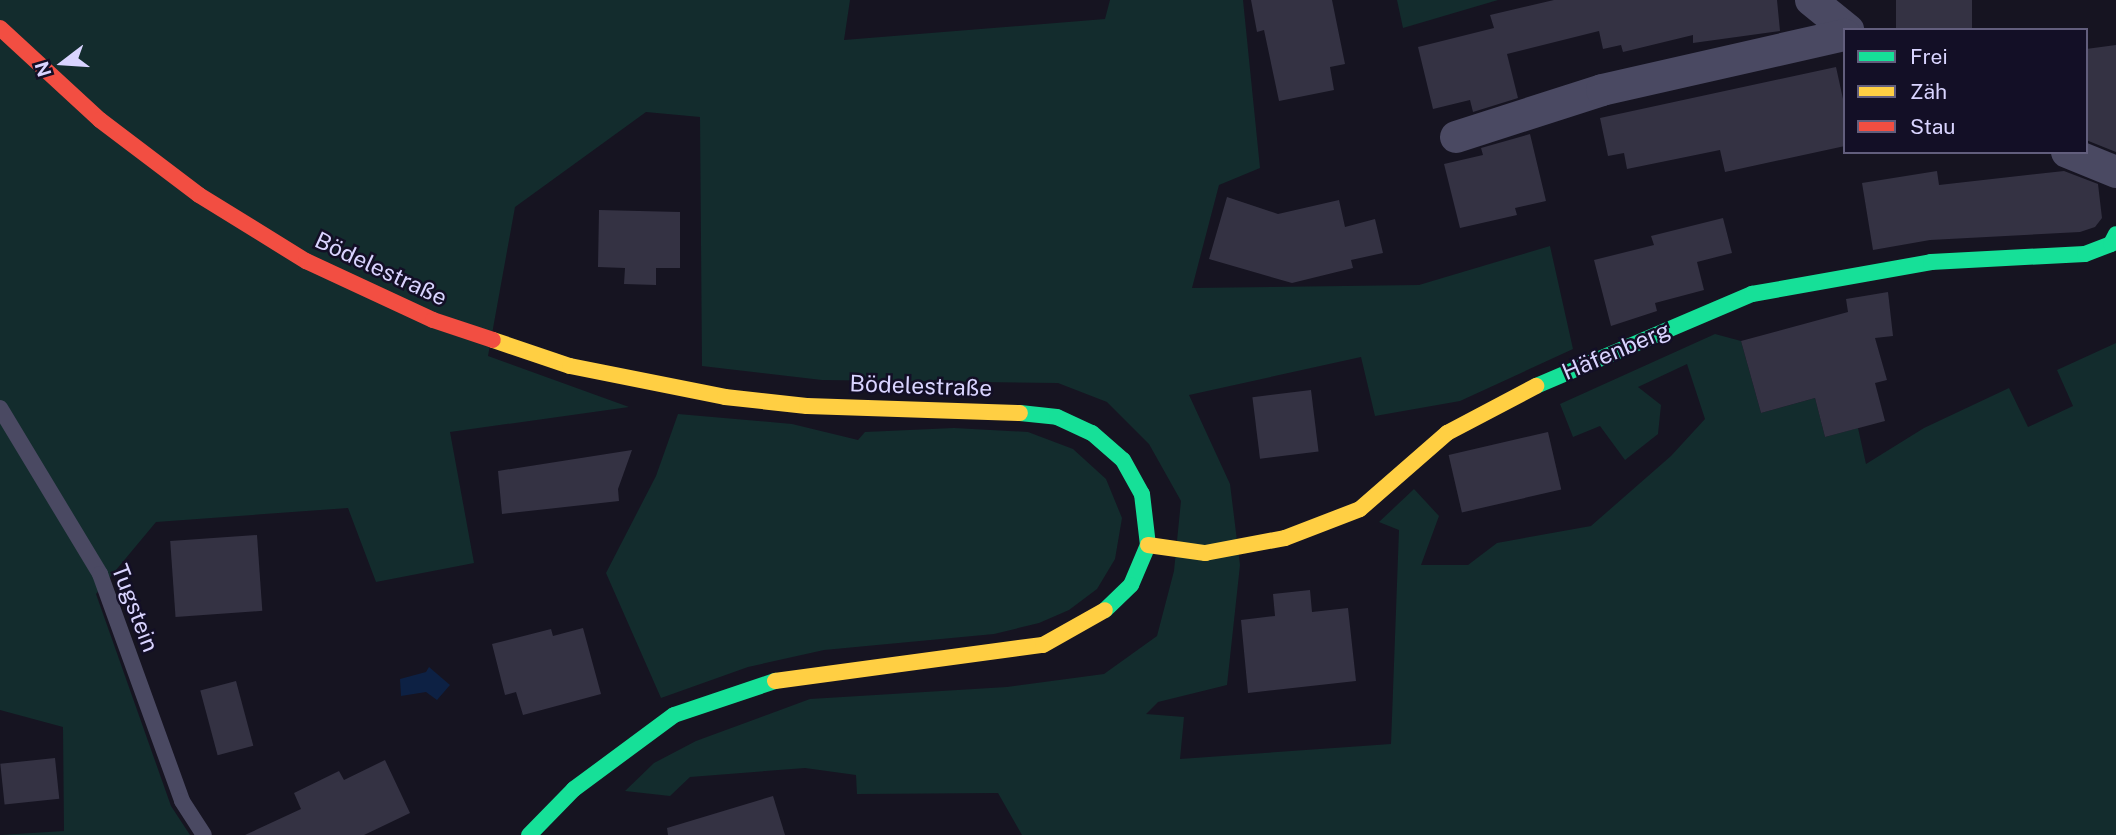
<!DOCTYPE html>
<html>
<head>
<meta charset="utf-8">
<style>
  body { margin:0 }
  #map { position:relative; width:2116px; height:835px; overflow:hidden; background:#161421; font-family:"Public Sans",sans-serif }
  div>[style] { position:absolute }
  .green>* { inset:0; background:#132c2d }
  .water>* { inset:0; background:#0d2144 }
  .building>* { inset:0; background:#343243; transform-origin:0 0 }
  .lane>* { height:16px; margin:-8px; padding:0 8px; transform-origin:8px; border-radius:8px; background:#4a4962 }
  .street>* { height:32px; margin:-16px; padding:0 16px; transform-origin:16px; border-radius:16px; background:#4a4962 }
  .fast>* { height:16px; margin:-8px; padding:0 8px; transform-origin:8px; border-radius:8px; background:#16e098 }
  .slow>* { height:16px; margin:-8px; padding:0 8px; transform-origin:8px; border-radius:8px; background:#ffcf43 }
  .jam>* { height:16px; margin:-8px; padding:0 8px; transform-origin:8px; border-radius:8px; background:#f24e42 }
  span { translate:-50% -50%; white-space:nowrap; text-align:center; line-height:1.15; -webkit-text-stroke:5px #130f26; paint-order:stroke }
  .street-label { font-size:23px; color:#d9d4ff }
  .legend { position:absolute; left:1843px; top:28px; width:245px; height:126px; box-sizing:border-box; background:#130f26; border:2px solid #625e7d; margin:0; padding:9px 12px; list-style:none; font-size:21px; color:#d9d4ff }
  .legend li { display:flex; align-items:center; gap:14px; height:35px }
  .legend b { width:35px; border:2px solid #625e7d }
  .north { position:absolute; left:28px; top:28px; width:70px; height:70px; -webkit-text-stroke:5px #130f26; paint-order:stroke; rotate:253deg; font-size:19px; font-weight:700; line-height:28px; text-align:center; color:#d9d4ff }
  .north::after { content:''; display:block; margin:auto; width:24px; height:32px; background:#d9d4ff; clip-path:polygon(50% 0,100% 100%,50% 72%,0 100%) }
</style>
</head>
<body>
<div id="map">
  <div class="green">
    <i style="clip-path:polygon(0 0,850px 0,844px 40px,1105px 19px,1110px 0,1243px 0,1260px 168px,1219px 185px,1192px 288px,1419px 285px,1550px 246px,1573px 349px,1460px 401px,1375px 416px,1361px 357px,1189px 395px,1230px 484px,1240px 565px,1227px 685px,1158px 702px,1146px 714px,1184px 717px,1180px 759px,1391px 744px,1399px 530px,1379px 522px,1414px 489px,1439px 516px,1421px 565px,1468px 565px,1497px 543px,1591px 526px,1671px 456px,1705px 419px,1687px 364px,1638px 387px,1661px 405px,1658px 434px,1625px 460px,1600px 426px,1573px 437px,1560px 404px,1715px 334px,1741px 341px,1761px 413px,1815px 398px,1825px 437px,1858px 428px,1866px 464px,1924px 428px,2009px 388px,2028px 427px,2073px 406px,2057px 370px,2116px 343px,2116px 835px,1022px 835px,998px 793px,857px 794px,856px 775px,805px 768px,690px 777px,670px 796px,625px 791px,654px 763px,696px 741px,810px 699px,1007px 687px,1104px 674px,1157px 636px,1174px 571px,1181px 501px,1149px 444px,1107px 402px,1058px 383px,822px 380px,702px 366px,700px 117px,646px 112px,515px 207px,488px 356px,629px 407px,450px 432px,474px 563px,376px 582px,348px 508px,156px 522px,96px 594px,171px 806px,190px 835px,0 835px,64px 831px,63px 727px,0 710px)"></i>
    <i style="clip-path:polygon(1397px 0,1498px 0,1403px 28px)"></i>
    <i style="clip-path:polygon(678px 414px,792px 424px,858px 440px,865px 432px,954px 428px,1028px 432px,1073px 449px,1106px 479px,1122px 518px,1115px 559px,1097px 589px,1069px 610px,1039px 623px,994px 634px,824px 650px,748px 667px,661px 698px,606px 573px,656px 476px)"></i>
  </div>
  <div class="water">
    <i style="clip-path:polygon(429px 667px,450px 685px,437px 700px,426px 692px,401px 696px,400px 679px,426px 672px)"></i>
  </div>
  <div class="building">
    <i style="clip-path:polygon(1251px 0,1332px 0,1345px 64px,1330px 67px,1334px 90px,1279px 101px,1264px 30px,1257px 32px)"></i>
    <i style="clip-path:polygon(1554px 0,1777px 0,1780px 31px,1693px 43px,1693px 35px,1623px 52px,1621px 45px,1603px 49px,1599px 31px,1507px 54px,1518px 98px,1473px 112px,1470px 100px,1433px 109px,1418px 47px,1494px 28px,1490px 15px)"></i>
    <i style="left:1896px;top:0;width:76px;height:30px"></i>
    <i style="clip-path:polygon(2116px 45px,2116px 152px,2086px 140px,2086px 49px)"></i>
    <i style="clip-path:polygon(1836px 67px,1845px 108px,1845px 146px,1725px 172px,1720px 150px,1627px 169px,1624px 153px,1608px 156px,1600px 118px)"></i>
    <i style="clip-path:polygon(1530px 134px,1546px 201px,1515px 208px,1517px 215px,1460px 228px,1444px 164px,1483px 155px,1481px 148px)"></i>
    <i style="clip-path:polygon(1937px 171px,1939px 185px,2064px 171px,2098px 184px,2102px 218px,2095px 227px,2080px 232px,1930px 240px,1873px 250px,1862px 183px)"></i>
    <i style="clip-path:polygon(1227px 197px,1278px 214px,1339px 200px,1345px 227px,1375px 219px,1383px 253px,1351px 260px,1353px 268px,1292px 283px,1209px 259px)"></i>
    <i style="clip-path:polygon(599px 210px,680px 212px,680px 268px,656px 268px,656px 285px,624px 284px,625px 268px,598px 267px)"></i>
    <i style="clip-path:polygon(1723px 218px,1732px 253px,1697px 262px,1704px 290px,1655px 303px,1657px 311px,1611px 326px,1594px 260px,1654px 245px,1651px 236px)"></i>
    <i style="clip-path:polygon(1888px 292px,1893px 336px,1875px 338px,1887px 380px,1875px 383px,1885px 421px,1825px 437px,1815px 398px,1761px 413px,1741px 341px,1848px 312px,1846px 299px)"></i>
    <i style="left:1311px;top:390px;width:62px;height:59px;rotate:83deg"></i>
    <i style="left:1548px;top:432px;width:59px;height:102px;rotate:77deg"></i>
    <i style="clip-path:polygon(632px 450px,618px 489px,619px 501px,502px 514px,498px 471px)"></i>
    <i style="left:257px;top:535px;width:76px;height:87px;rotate:86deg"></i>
    <i style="clip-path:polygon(1310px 590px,1312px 612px,1348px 608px,1356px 681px,1248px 693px,1241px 620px,1275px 616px,1273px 594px)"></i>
    <i style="clip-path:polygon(583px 628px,601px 694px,523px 715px,516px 692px,505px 695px,492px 644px,551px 629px,553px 636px)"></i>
    <i style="left:236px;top:681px;width:67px;height:37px;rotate:75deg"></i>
    <i style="left:55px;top:758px;width:41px;height:55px;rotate:84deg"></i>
    <i style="clip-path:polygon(385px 760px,410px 813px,364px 835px,245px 835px,301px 809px,294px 793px,339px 771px,344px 780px)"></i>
    <i style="clip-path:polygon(773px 796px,785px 835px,668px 835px,667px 828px)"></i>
  </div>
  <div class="lane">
    <i style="left:0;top:408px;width:194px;rotate:58.9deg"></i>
    <i style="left:100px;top:574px;width:241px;rotate:70.1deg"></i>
    <i style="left:182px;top:801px;width:40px;rotate:57.1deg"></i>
  </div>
  <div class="street">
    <i style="left:1811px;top:0;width:48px;rotate:39deg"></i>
    <i style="left:1456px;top:137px;width:153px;rotate:-17.8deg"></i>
    <i style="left:1602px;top:90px;width:249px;rotate:-12.8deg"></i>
    <i style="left:2067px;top:152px;width:53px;rotate:22.2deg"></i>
  </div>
  <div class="fast">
    <i style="left:1536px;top:386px;width:235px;rotate:-23.1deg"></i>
    <i style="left:1752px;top:294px;width:182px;rotate:-10.1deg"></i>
    <i style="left:1931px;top:262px;width:154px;rotate:-3deg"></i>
    <i style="left:2085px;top:254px;width:28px;rotate:-21deg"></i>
    <i style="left:2111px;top:244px;width:11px;rotate:-63deg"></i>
    <i style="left:1020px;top:413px;width:37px;rotate:6deg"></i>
    <i style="left:1057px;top:417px;width:38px;rotate:25deg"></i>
    <i style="left:1092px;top:433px;width:41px;rotate:41.1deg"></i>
    <i style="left:1123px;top:460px;width:39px;rotate:61deg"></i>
    <i style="left:1142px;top:494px;width:51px;rotate:83.3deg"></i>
    <i style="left:1148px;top:545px;width:43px;rotate:113deg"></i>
    <i style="left:1131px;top:585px;width:36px;rotate:136deg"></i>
    <i style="left:529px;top:835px;width:64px;rotate:-45.6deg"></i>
    <i style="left:574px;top:789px;width:124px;rotate:-36.5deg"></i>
    <i style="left:674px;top:715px;width:107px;rotate:-18.6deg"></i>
  </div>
  <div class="slow">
    <i style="left:493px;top:340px;width:81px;rotate:18.7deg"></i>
    <i style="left:570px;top:366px;width:158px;rotate:11.3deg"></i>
    <i style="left:725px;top:397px;width:82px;rotate:6.3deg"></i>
    <i style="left:807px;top:406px;width:213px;rotate:1.9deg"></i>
    <i style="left:1148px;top:545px;width:58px;rotate:8deg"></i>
    <i style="left:1205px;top:553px;width:81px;rotate:-10.6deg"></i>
    <i style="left:1285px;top:538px;width:80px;rotate:-21.1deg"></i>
    <i style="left:1360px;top:509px;width:116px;rotate:-41.1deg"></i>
    <i style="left:1447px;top:433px;width:101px;rotate:-27.8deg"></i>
    <i style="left:775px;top:681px;width:270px;rotate:-7.7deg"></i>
    <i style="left:1043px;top:645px;width:71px;rotate:-29.4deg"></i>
  </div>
  <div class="jam">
    <i style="left:0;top:28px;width:136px;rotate:42.6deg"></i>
    <i style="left:100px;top:120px;width:124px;rotate:37.1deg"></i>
    <i style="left:199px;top:195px;width:126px;rotate:31.7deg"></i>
    <i style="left:306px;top:261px;width:140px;rotate:24.9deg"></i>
    <i style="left:433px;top:320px;width:63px;rotate:18.4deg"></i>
  </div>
  <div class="street-label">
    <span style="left:381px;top:269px;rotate:25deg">Bödelestraße</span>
    <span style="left:1616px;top:351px;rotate:-23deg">Häfenberg</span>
    <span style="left:921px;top:386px;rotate:2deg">Bödelestraße</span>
    <span style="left:135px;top:608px;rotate:69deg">Tugstein</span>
  </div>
  <ul class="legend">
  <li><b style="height:9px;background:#16e098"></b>Frei</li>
  <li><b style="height:9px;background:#ffcf43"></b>Zäh</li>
  <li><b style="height:9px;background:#f24e42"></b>Stau</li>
  </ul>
  <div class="north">N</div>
</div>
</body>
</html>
